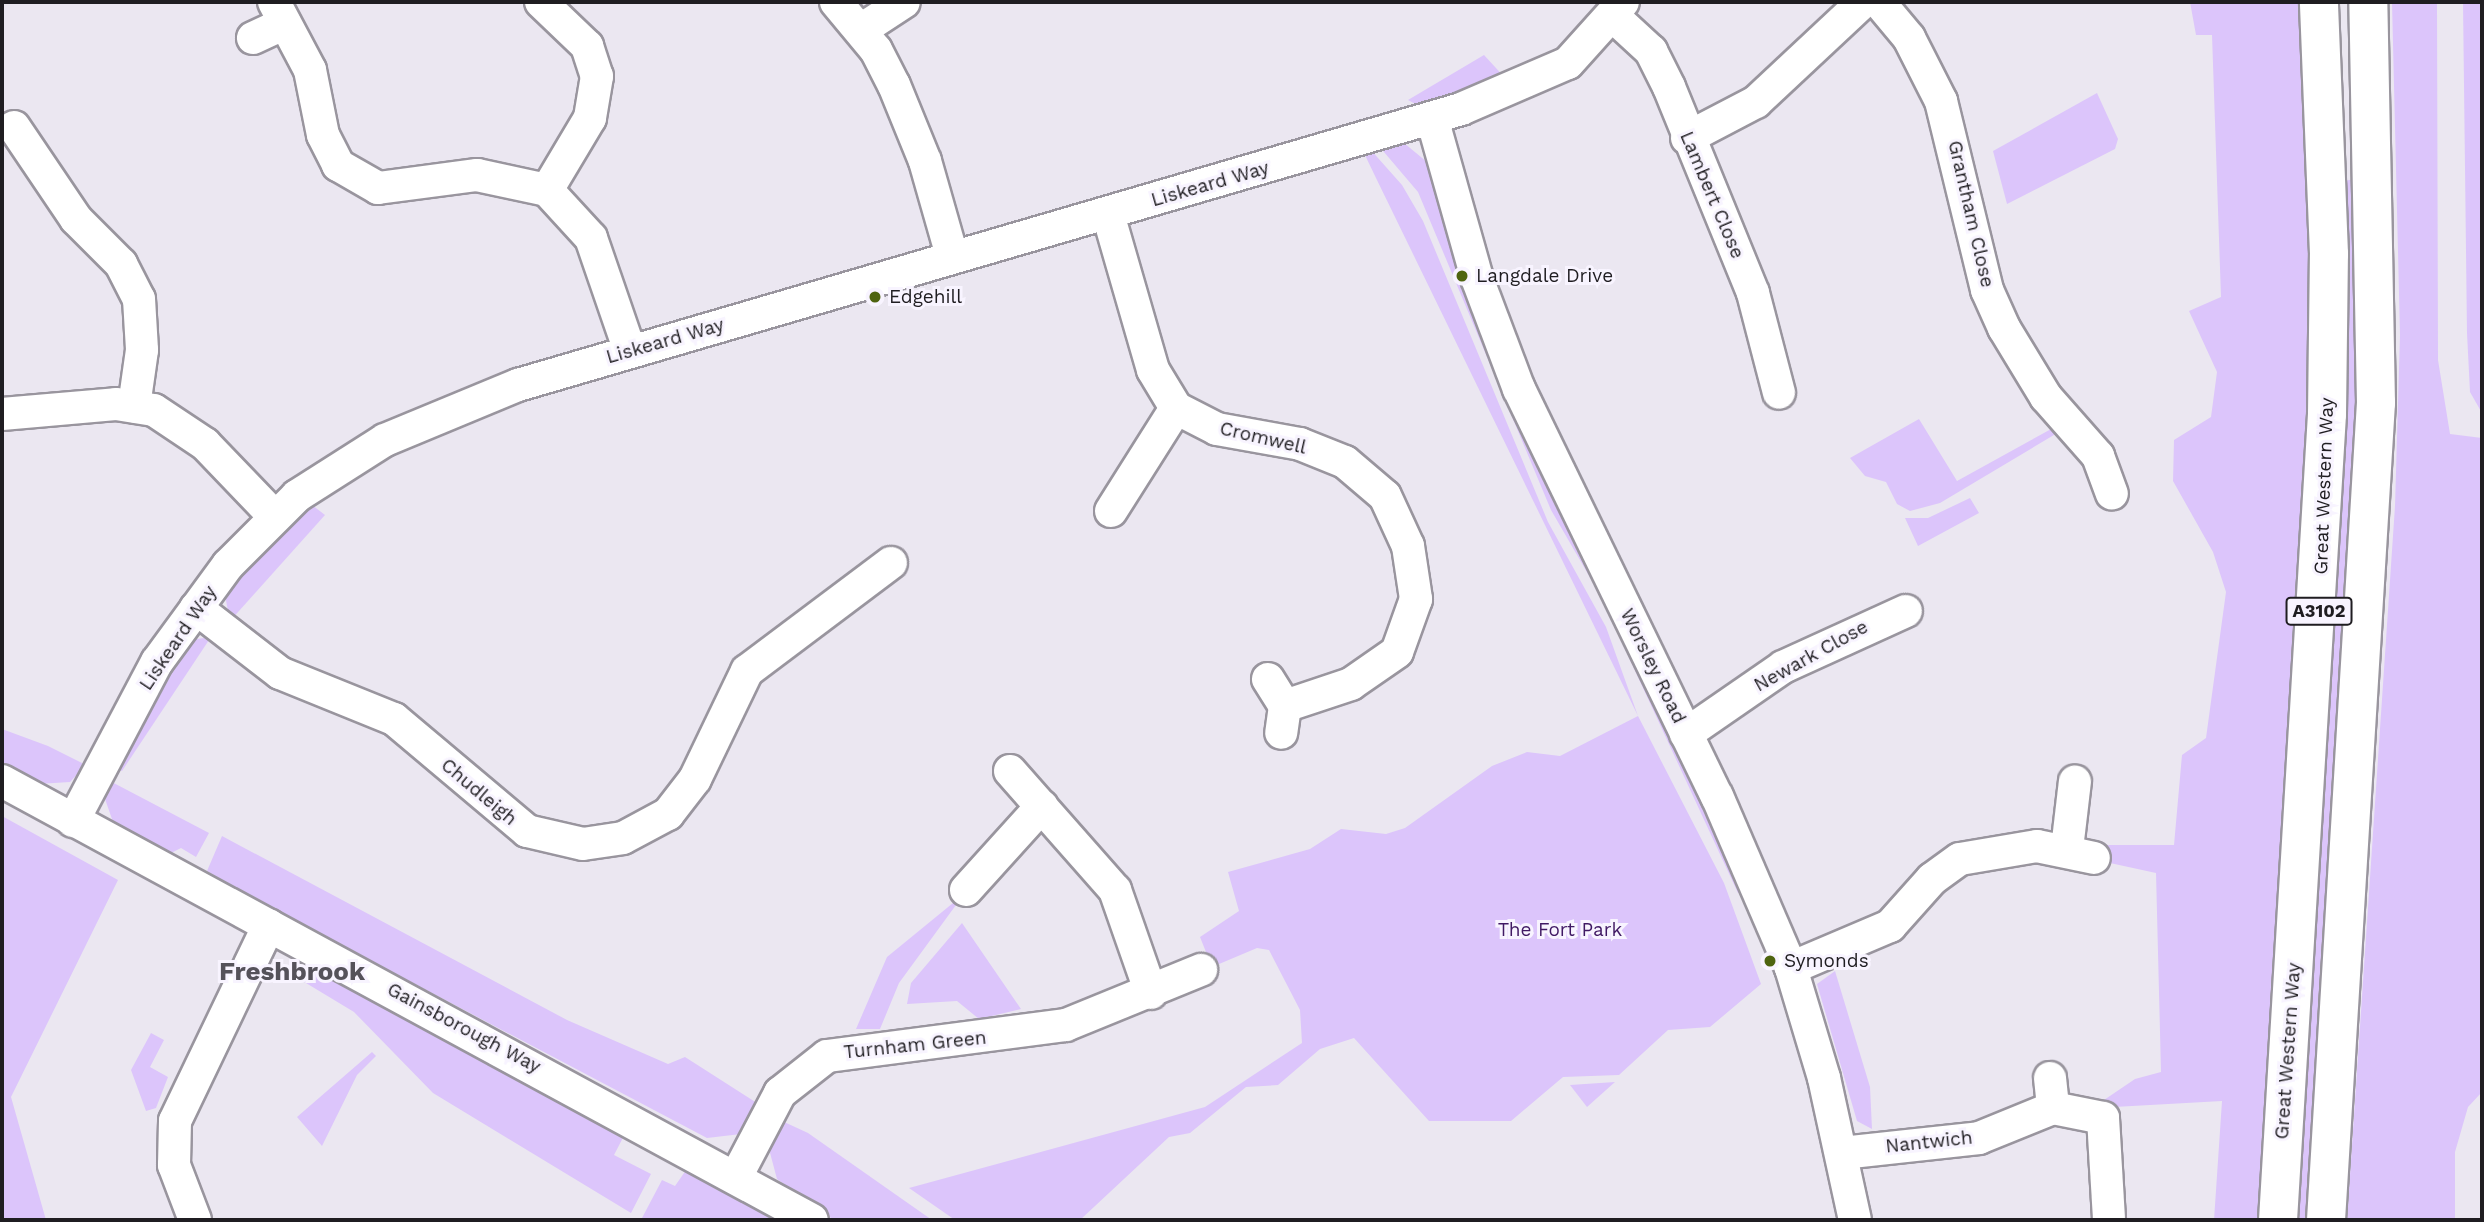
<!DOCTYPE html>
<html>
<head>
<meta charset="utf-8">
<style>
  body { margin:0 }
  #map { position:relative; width:2484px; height:1222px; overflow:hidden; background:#ebe7f1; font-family:"Work Sans",sans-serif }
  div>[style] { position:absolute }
  .green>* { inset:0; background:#dcc5fb }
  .roads { filter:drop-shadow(2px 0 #99959e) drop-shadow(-2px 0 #99959e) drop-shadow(0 2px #99959e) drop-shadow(0 -2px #99959e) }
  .minor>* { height:32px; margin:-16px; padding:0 16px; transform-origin:16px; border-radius:16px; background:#fff }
  .major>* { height:38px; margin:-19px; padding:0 19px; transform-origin:19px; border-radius:19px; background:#fff }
  .dots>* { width:19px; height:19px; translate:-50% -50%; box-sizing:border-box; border:4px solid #f8f4ff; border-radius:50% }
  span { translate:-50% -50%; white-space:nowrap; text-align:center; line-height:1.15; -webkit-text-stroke:6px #f8f4ff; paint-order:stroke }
  .shield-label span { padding:2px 5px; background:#f8f4ff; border:2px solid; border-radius:5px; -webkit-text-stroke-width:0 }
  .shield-label { font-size:18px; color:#1f1d21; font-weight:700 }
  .street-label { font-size:19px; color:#1f1d21 }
  .poi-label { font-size:19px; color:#1f1d21 }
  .left { translate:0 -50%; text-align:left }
  .park-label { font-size:19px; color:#401964 }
  .district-label { font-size:26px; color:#55525a; font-weight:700 }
  .frame { position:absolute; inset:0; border:4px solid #1f1d21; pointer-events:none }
</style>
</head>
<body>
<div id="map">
  <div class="green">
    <i style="clip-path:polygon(2190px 2px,2304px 2px,2314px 392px,2263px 1220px,2214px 1220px,2222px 1101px,2114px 1107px,2104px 1100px,2135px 1079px,2161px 1072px,2156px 873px,2110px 863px,2105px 845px,2174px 845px,2182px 755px,2206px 738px,2226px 592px,2213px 552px,2173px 481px,2174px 440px,2211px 417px,2217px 372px,2189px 311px,2221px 297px,2212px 35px,2196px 35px)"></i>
    <i style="clip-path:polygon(2392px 2px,2437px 2px,2438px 360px,2450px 434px,2482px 438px,2482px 1092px,2468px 1107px,2455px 1152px,2455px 1220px,2347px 1220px,2395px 506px,2400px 335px)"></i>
    <i style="clip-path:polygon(2463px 2px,2482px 2px,2482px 413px,2470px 392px,2467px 333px)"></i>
    <i style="clip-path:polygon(1484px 55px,1507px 80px,1421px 107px,1408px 100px)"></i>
    <i style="clip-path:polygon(2097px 93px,2118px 139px,2115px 149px,2007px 204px,1993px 151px)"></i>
    <i style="clip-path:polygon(1404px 143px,1433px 167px,1745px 888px,1738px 893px,1599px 593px,1551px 510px,1418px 192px,1378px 145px)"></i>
    <i style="clip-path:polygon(1370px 149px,1402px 185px,1423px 221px,1548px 522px,1606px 627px,1638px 716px,1724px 883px,1761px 984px,1710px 1027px,1668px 1030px,1619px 1075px,1563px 1077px,1511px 1121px,1429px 1121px,1354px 1038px,1320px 1049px,1278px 1085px,1246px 1087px,1190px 1133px,1169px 1137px,1080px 1220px,955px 1220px,909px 1188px,1205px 1107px,1302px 1043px,1300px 1010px,1269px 950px,1257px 948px,1212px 967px,1200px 937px,1239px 911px,1228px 872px,1310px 849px,1341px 829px,1386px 834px,1405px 828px,1492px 766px,1527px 752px,1560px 756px,1638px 716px,1376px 178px,1363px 151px)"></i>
    <i style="clip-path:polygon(2360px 178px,2361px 399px,2311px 1220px,2295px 1220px,2339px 539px,2344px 181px)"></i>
    <i style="clip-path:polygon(1919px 419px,1957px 481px,2053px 428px,2059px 432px,1940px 503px,1910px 511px,1897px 504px,1886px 482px,1865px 476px,1850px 458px)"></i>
    <i style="clip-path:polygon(1970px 498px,1979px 513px,1918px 546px,1905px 518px,1928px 518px)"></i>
    <i style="clip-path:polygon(312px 505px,325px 515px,230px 621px,224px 590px)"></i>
    <i style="clip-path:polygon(211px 637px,122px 771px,115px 768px,155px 688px,190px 640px)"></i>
    <i style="clip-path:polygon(2px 729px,48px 746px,86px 765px,70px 782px,38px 784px,2px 767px)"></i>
    <i style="clip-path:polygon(108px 780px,209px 833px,196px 857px,181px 848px,169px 854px,113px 822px,104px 796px)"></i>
    <i style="clip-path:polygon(2px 816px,118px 880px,11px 1097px,46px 1220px,2px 1220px)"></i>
    <i style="clip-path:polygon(222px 836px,567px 1020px,668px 1064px,685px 1057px,760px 1105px,741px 1134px,707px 1138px,229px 886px,207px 871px)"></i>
    <i style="clip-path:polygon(964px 894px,899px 983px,880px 1029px,856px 1029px,887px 957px)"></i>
    <i style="clip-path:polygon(962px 923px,1021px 1009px,979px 1019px,957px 1001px,907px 1004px,911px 983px)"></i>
    <i style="clip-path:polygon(310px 963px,627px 1130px,614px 1155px,651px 1174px,631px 1213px,433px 1093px,354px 1012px,301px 980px)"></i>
    <i style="clip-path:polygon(1835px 971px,1870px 1087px,1872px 1129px,1857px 1121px,1817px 984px)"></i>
    <i style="clip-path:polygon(151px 1033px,164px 1040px,150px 1067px,168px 1077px,156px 1108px,146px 1111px,131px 1070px)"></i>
    <i style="clip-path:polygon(372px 1052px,376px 1056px,357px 1075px,322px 1146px,297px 1117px)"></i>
    <i style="clip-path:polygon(1615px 1082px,1587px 1107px,1570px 1085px)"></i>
    <i style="clip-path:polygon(782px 1121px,808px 1133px,932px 1220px,834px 1220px,777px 1179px,769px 1149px)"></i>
    <i style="clip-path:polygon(691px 1163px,778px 1216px,777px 1220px,642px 1218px,662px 1180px,675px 1186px)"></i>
  </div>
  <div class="roads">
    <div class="minor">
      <i style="left:274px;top:2px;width:77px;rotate:62.1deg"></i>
      <i style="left:310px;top:70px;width:66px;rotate:78.7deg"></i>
      <i style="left:323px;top:135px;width:34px;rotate:63deg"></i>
      <i style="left:338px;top:165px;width:46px;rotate:29.9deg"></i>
      <i style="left:378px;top:188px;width:100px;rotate:-7.5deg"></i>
      <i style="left:477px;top:175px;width:72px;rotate:12.1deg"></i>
      <i style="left:547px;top:190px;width:65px;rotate:47.5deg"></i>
      <i style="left:591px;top:238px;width:120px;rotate:71deg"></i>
      <i style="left:541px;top:2px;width:64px;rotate:43.7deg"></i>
      <i style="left:587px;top:46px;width:32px;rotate:72deg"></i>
      <i style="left:597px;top:76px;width:43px;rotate:99.5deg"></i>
      <i style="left:590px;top:118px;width:84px;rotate:120.8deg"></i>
      <i style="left:836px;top:2px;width:62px;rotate:50.2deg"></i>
      <i style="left:876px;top:50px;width:39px;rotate:63deg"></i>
      <i style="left:894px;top:85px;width:82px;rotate:67.8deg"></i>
      <i style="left:925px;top:161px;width:99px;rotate:74.1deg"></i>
      <i style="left:1879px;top:2px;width:47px;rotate:50.2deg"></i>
      <i style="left:1909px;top:38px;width:71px;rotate:63.1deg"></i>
      <i style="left:1941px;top:101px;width:195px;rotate:76.3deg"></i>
      <i style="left:1987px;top:290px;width:42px;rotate:65.9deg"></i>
      <i style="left:2004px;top:328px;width:81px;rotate:58.7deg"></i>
      <i style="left:2046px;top:397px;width:79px;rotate:48.6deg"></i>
      <i style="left:2098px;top:456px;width:40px;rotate:69.8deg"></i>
      <i style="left:1613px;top:16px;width:52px;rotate:42.6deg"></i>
      <i style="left:1651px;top:51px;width:40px;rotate:63.4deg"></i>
      <i style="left:1669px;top:87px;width:222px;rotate:67.8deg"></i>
      <i style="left:1753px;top:293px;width:103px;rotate:75.4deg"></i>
      <i style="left:861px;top:30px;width:51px;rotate:-33.1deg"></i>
      <i style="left:253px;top:38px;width:35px;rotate:-25deg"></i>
      <i style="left:1432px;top:118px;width:166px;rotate:74.3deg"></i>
      <i style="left:1477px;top:278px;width:119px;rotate:69.3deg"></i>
      <i style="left:1519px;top:389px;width:453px;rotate:64.1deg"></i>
      <i style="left:1717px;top:796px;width:187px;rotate:66.7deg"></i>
      <i style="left:1791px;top:968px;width:115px;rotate:73.3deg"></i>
      <i style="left:1824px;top:1078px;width:145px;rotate:77.7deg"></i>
      <i style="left:14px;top:127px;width:111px;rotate:56deg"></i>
      <i style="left:76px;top:219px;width:64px;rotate:45deg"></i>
      <i style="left:121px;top:264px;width:39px;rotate:63deg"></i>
      <i style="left:139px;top:299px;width:51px;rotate:86.6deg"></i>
      <i style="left:142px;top:350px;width:57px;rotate:98.1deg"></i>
      <i style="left:1687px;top:138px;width:78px;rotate:-27.6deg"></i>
      <i style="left:1756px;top:102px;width:146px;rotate:-43.1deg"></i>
      <i style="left:1108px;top:214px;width:162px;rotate:73.9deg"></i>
      <i style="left:1153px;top:370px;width:44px;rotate:58.8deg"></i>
      <i style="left:1176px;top:408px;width:46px;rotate:27.1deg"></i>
      <i style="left:1217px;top:429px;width:84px;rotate:10.2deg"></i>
      <i style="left:1300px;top:444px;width:48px;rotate:21.8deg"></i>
      <i style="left:1345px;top:462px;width:52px;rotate:40.4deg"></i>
      <i style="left:1385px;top:496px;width:55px;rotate:65.3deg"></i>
      <i style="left:1408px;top:546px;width:54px;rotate:81.4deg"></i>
      <i style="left:1416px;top:599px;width:56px;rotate:109.7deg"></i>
      <i style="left:1397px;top:652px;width:56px;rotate:145.2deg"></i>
      <i style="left:1351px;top:684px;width:70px;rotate:161.6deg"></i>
      <i style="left:1285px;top:706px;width:27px;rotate:98deg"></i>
      <i style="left:2px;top:414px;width:114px;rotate:-5deg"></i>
      <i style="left:116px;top:404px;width:38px;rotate:9deg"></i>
      <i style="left:154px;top:410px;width:61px;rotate:33.7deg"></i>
      <i style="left:205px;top:444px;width:100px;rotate:46.2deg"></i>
      <i style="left:1111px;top:511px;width:122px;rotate:-57.7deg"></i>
      <i style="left:196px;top:608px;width:106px;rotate:37.7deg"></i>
      <i style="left:280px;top:673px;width:123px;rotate:22deg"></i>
      <i style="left:394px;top:719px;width:174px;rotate:40.1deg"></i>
      <i style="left:527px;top:831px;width:57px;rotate:13.1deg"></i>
      <i style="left:583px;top:844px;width:40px;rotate:-8.5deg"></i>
      <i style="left:623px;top:838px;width:51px;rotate:-28.1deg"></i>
      <i style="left:668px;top:814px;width:44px;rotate:-52.4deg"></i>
      <i style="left:695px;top:779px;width:120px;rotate:-64.3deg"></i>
      <i style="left:747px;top:671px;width:180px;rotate:-36.9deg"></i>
      <i style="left:1268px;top:679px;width:32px;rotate:58deg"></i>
      <i style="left:1686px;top:734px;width:118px;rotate:-34.6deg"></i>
      <i style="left:1783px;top:667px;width:135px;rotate:-24.5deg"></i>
      <i style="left:1010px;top:771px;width:159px;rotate:48.6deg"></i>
      <i style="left:1115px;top:890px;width:109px;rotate:70.7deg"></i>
      <i style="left:2px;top:781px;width:921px;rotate:28.46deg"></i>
      <i style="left:73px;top:821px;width:180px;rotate:-62.2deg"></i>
      <i style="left:157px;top:662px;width:120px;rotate:-53.8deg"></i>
      <i style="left:228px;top:565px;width:98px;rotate:-45deg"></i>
      <i style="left:297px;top:496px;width:104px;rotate:-32.5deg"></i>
      <i style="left:385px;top:440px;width:144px;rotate:-22.5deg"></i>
      <i style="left:518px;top:385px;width:983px;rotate:-16.31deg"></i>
      <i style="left:1461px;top:109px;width:116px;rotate:-23.3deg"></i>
      <i style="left:1568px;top:63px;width:82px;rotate:-48deg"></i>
      <i style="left:2067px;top:849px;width:68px;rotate:-83.3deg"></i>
      <i style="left:966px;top:890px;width:113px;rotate:-47.9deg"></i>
      <i style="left:1791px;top:968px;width:108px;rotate:-23deg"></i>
      <i style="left:1890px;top:926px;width:63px;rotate:-48.2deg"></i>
      <i style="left:1932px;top:879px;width:34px;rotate:-36deg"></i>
      <i style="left:1960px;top:859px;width:78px;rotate:-9.6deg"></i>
      <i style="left:2037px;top:846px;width:58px;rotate:11.9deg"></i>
      <i style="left:2050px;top:1078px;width:30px;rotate:84deg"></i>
      <i style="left:1842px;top:1153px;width:138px;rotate:-6.2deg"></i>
      <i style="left:1979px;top:1138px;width:80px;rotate:-22.1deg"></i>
      <i style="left:2053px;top:1108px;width:51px;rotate:11.3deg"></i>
      <i style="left:2103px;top:1118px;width:102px;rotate:86.6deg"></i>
      <i style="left:737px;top:1175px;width:93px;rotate:-62.3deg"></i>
      <i style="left:780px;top:1093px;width:60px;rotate:-38.2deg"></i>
      <i style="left:827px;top:1056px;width:241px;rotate:-7.4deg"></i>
      <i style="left:1066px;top:1025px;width:146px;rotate:-22.2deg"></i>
      <i style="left:195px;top:1220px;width:59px;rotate:-110.9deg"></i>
      <i style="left:174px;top:1165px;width:44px;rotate:-88.7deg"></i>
      <i style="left:175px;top:1121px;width:217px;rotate:-64.4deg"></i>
    </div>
    <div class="major">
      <i style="left:2278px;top:1220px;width:807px;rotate:-86.52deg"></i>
      <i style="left:2327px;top:414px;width:160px;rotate:-89.3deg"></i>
      <i style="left:2329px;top:254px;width:252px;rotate:-92.3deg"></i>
      <i style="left:2326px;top:1220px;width:819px;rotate:-86.5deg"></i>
      <i style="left:2376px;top:403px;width:401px;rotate:-91.1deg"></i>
    </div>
  </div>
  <div class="dots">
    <i style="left:1462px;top:276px;background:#4e6410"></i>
    <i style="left:875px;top:297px;background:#4e6410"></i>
    <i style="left:1770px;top:961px;background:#4e6410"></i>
  </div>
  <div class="shield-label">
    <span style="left:2319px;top:611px">A3102</span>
  </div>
  <div class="street-label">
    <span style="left:1210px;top:184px;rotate:-16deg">Liskeard Way</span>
    <span style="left:1712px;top:195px;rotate:67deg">Lambert Close</span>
    <span style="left:1971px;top:214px;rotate:77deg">Grantham Close</span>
    <span style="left:665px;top:341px;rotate:-16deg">Liskeard Way</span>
    <span style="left:1263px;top:438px;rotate:13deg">Cromwell</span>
    <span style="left:2324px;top:486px;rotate:-88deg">Great Western Way</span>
    <span style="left:178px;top:638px;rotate:-56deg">Liskeard Way</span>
    <span style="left:1811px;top:656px;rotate:-29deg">Newark Close</span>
    <span style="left:1653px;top:666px;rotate:64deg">Worsley Road</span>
    <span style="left:479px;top:792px;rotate:40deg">Chudleigh</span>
    <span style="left:464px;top:1028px;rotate:28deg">Gainsborough Way</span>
    <span style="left:915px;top:1045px;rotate:-6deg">Turnham Green</span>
    <span style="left:2288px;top:1051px;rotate:-86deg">Great Western Way</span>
    <span style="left:1929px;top:1142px;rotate:-6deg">Nantwich</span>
  </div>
  <div class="poi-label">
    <span class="left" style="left:1476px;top:276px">Langdale Drive</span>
    <span class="left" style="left:889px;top:297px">Edgehill</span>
    <span class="left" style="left:1784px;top:961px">Symonds</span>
  </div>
  <div class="park-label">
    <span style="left:1560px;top:930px">The Fort Park</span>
  </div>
  <div class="district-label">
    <span style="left:292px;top:972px">Freshbrook</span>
  </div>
  <div class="frame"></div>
</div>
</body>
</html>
